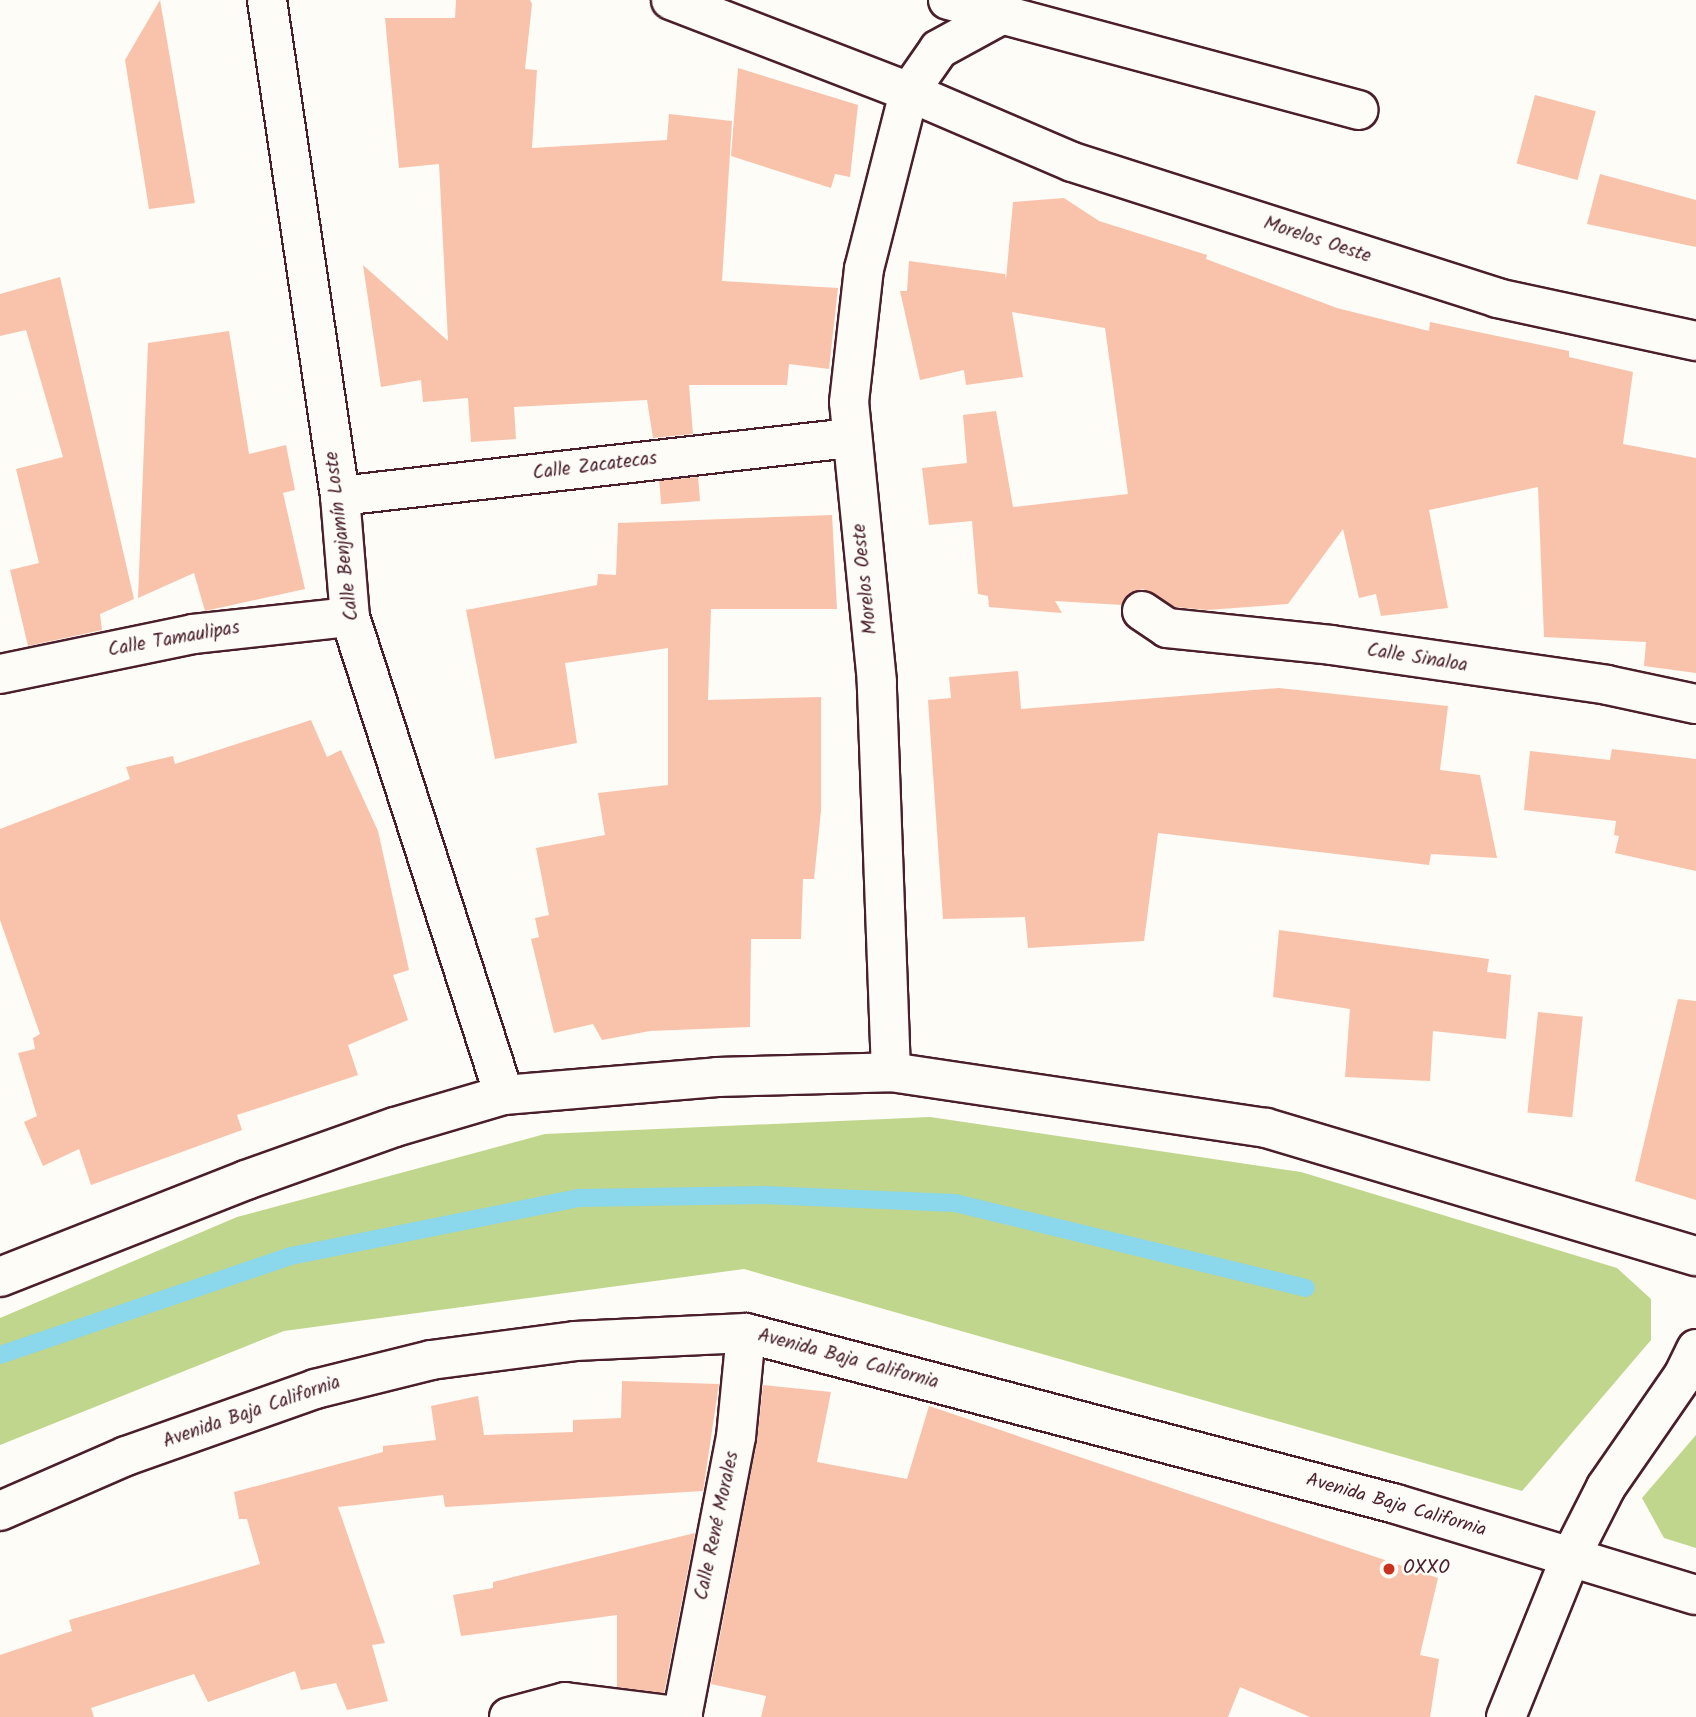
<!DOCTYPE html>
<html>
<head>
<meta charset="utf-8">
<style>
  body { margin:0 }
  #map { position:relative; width:1696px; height:1717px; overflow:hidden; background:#fdfcf7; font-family:Kalam,sans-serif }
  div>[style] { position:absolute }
  .green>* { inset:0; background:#c0d68c }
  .stream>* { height:18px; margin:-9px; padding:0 9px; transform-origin:9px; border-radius:9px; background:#8bd7eb }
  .building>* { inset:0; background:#f9c3ab; transform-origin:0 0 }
  .roads { filter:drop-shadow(2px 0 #4a1f2b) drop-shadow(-2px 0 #4a1f2b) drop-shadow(0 2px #4a1f2b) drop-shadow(0 -2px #4a1f2b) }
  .minor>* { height:38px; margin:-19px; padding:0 19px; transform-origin:19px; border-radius:19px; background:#fdfcf7 }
  .tertiary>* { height:38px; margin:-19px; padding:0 19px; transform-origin:19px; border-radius:19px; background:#fdfcf7 }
  .secondary>* { height:38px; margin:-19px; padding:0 19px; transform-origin:19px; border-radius:19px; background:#fdfcf7 }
  .dots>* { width:19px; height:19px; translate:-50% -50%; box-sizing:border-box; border:4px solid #fdfcf7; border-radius:50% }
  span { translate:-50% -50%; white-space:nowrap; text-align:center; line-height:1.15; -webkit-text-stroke:5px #fdfcf7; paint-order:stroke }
  .street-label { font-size:19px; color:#4a1f2b }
  .poi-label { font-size:19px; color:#4a1f2b }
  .left { translate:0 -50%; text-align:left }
</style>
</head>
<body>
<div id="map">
  <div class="green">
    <i style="clip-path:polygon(930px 1117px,1301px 1172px,1617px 1268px,1651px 1299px,1651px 1340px,1522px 1491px,744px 1269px,284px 1331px,0 1445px,0 1318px,237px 1217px,545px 1134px)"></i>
    <i style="clip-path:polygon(1696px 1435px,1696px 1548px,1664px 1538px,1642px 1498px)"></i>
  </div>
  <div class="stream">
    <i style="left:0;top:1355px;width:307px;rotate:-18.8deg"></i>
    <i style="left:291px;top:1256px;width:294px;rotate:-11.4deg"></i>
    <i style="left:579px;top:1198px;width:185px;rotate:-0.9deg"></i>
    <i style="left:764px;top:1195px;width:191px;rotate:2.4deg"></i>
    <i style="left:955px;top:1203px;width:361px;rotate:13.6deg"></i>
  </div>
  <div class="building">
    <i style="clip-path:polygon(160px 0,195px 203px,149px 209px,125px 60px)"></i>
    <i style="clip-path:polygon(456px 0,530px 0,532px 4px,525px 69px,537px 70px,532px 148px,667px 140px,669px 114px,732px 121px,722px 281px,838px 288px,829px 369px,789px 364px,787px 385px,689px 385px,693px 434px,653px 438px,647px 400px,514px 407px,516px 439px,471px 442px,468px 398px,423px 402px,421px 380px,381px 387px,363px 265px,448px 341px,439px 164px,399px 168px,385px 18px,455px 18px)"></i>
    <i style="clip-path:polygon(738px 68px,858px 105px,850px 177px,835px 174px,831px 188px,731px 156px)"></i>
    <i style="left:1535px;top:95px;width:63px;height:71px;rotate:15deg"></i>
    <i style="clip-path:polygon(1600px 174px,1696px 200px,1696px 247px,1587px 224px)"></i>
    <i style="clip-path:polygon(1064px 198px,1099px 221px,1207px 255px,1206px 259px,1337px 308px,1429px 331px,1430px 322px,1569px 351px,1569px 357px,1633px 372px,1623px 444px,1696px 458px,1696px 673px,1644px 666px,1646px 642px,1544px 637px,1538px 487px,1429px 510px,1448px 608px,1381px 616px,1376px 594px,1359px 598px,1343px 529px,1288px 604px,1207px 610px,1175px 607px,1143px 589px,1132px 592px,1122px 605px,1055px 601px,1062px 613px,989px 607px,988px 596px,978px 594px,972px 521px,929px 525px,922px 468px,967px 463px,963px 415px,996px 411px,1013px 507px,1128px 494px,1105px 328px,1012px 312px,1023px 377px,966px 385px,964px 370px,920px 380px,900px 291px,907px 291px,909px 261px,1005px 274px,1006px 279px,1013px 202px)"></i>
    <i style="clip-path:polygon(60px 277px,134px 599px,100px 614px,102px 630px,28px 646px,10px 570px,39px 563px,16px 469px,63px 457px,26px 330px,0 336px,0 294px)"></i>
    <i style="clip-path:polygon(229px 331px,249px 454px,286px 445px,295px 490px,283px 493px,305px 589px,205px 611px,194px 573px,138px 598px,148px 343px)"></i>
    <i style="left:698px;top:477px;width:24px;height:39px;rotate:85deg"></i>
    <i style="clip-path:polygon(832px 515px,837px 609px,711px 609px,708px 700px,821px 697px,821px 811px,814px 879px,803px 879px,801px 939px,751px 939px,750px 1027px,650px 1031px,602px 1040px,593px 1024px,554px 1033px,531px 939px,539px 937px,535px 918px,549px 915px,536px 848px,605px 835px,598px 793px,668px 785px,668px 648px,565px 663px,577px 743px,495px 759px,466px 610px,597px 585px,598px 574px,616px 575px,618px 523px)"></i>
    <i style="clip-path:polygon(1018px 671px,1021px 709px,1279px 688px,1448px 706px,1440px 770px,1480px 775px,1497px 858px,1431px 854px,1429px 865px,1158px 833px,1144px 941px,1028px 948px,1025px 917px,943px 919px,928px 700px,951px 698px,949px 677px)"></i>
    <i style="clip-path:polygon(311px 720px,327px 757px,341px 750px,378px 831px,409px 970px,393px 975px,408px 1020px,348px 1045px,358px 1075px,237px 1115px,242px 1130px,91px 1185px,79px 1149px,43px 1166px,24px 1122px,37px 1116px,18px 1053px,35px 1049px,33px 1038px,40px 1034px,0 920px,0 829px,130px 779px,126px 767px,173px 756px,175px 764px)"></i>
    <i style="clip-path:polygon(1612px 749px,1696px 759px,1696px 871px,1615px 853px,1619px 836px,1614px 835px,1616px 821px,1524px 810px,1530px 751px,1610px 760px)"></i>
    <i style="clip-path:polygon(1279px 930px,1489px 959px,1487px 972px,1511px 975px,1506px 1039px,1433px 1031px,1430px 1081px,1345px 1077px,1350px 1009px,1273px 997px)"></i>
    <i style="clip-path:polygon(1678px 999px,1696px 1001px,1696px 1200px,1635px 1181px)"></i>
    <i style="left:1538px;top:1012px;width:45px;height:101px;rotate:6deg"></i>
    <i style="clip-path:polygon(622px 1381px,719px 1384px,703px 1491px,445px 1507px,443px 1495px,338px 1507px,385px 1643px,372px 1645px,388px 1701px,347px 1710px,336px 1683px,301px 1690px,295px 1671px,208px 1702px,194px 1674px,91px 1708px,94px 1717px,0 1717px,0 1655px,72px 1631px,69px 1620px,260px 1564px,247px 1519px,239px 1519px,234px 1492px,383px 1452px,383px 1446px,436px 1440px,431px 1406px,478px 1396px,484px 1435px,573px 1432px,573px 1420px,621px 1418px)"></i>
    <i style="clip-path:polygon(763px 1385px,831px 1392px,817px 1462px,907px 1479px,929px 1406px,1438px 1578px,1420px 1655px,1439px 1659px,1430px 1717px,1310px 1717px,1240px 1687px,1228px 1717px,761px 1717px,766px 1696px,711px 1684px,757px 1441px)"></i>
    <i style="clip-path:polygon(695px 1533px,664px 1693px,617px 1687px,617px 1615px,461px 1636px,453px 1595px,493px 1588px,493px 1582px)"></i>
  </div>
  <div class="roads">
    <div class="minor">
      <i style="left:267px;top:0;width:501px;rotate:81.63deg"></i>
      <i style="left:340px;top:496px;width:121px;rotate:85.3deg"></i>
      <i style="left:350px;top:617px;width:502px;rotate:72.14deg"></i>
      <i style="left:671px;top:0;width:255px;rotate:21.1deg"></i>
      <i style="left:909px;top:92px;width:177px;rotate:23.2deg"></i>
      <i style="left:1072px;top:162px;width:446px;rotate:17.7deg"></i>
      <i style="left:1497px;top:298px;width:204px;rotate:12.2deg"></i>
      <i style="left:948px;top:0;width:425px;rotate:15deg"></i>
      <i style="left:340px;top:496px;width:513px;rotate:-6.49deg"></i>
      <i style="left:1142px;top:611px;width:30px;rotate:34deg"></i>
      <i style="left:1167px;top:628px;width:165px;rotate:5.9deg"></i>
      <i style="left:1331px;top:645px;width:279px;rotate:8.2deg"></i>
      <i style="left:1607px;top:685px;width:91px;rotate:12.1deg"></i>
      <i style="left:0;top:674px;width:197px;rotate:-11.7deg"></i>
      <i style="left:193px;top:634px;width:158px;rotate:-6.2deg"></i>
      <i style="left:891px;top:1072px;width:390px;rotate:-92.1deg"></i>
      <i style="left:877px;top:682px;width:281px;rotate:-95.7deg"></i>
      <i style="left:849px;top:402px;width:134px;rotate:-83.6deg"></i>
      <i style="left:864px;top:269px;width:183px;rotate:-75.7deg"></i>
      <i style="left:909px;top:92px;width:52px;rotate:-55.1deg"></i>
      <i style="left:939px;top:49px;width:73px;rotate:-28.7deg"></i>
      <i style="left:682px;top:1717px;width:285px;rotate:-79.1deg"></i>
      <i style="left:736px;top:1437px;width:104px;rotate:-84.5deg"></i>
    </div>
    <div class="tertiary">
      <i style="left:509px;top:1717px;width:58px;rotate:-15deg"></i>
      <i style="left:565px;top:1702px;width:119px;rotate:7.2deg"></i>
      <i style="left:1506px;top:1717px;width:174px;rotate:-68deg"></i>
      <i style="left:1571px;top:1556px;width:77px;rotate:-63.1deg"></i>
      <i style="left:1606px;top:1487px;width:135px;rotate:-55.3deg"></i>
      <i style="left:1683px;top:1376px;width:30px;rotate:-64deg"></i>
    </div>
    <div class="secondary">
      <i style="left:0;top:1277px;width:264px;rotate:-21.5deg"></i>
      <i style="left:246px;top:1180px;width:158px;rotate:-19.6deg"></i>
      <i style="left:395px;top:1127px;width:114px;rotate:-16.4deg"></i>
      <i style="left:504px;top:1095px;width:214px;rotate:-4.8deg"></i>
      <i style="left:717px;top:1077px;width:174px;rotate:-1.6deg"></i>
      <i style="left:891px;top:1072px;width:379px;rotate:8.5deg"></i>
      <i style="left:1266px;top:1128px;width:449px;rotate:16.6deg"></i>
      <i style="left:0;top:1511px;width:137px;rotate:-23.6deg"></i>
      <i style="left:126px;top:1456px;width:201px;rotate:-19.5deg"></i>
      <i style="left:315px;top:1389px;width:120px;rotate:-14deg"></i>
      <i style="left:431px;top:1360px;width:145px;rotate:-7.5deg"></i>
      <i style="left:575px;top:1341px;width:171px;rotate:-2.7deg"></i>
      <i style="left:746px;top:1333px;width:672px;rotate:14.74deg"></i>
      <i style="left:1396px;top:1504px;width:313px;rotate:16.9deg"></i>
    </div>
  </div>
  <div class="dots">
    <i style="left:1389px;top:1569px;background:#c8321e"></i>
  </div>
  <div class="street-label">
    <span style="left:1317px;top:241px;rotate:18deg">Morelos Oeste</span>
    <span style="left:595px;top:467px;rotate:-7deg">Calle Zacatecas</span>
    <span style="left:343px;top:536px;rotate:-97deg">Calle Benjamín Loste</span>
    <span style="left:866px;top:579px;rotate:-96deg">Morelos Oeste</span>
    <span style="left:174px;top:640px;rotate:-10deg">Calle Tamaulipas</span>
    <span style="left:1417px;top:659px;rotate:9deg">Calle Sinaloa</span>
    <span style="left:848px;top:1360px;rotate:15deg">Avenida Baja California</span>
    <span style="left:252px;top:1413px;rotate:-19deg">Avenida Baja California</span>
    <span style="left:1396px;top:1506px;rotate:16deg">Avenida Baja California</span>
    <span style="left:718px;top:1526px;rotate:-78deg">Calle René Morales</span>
  </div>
  <div class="poi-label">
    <span class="left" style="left:1403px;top:1569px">OXXO</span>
  </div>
</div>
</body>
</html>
